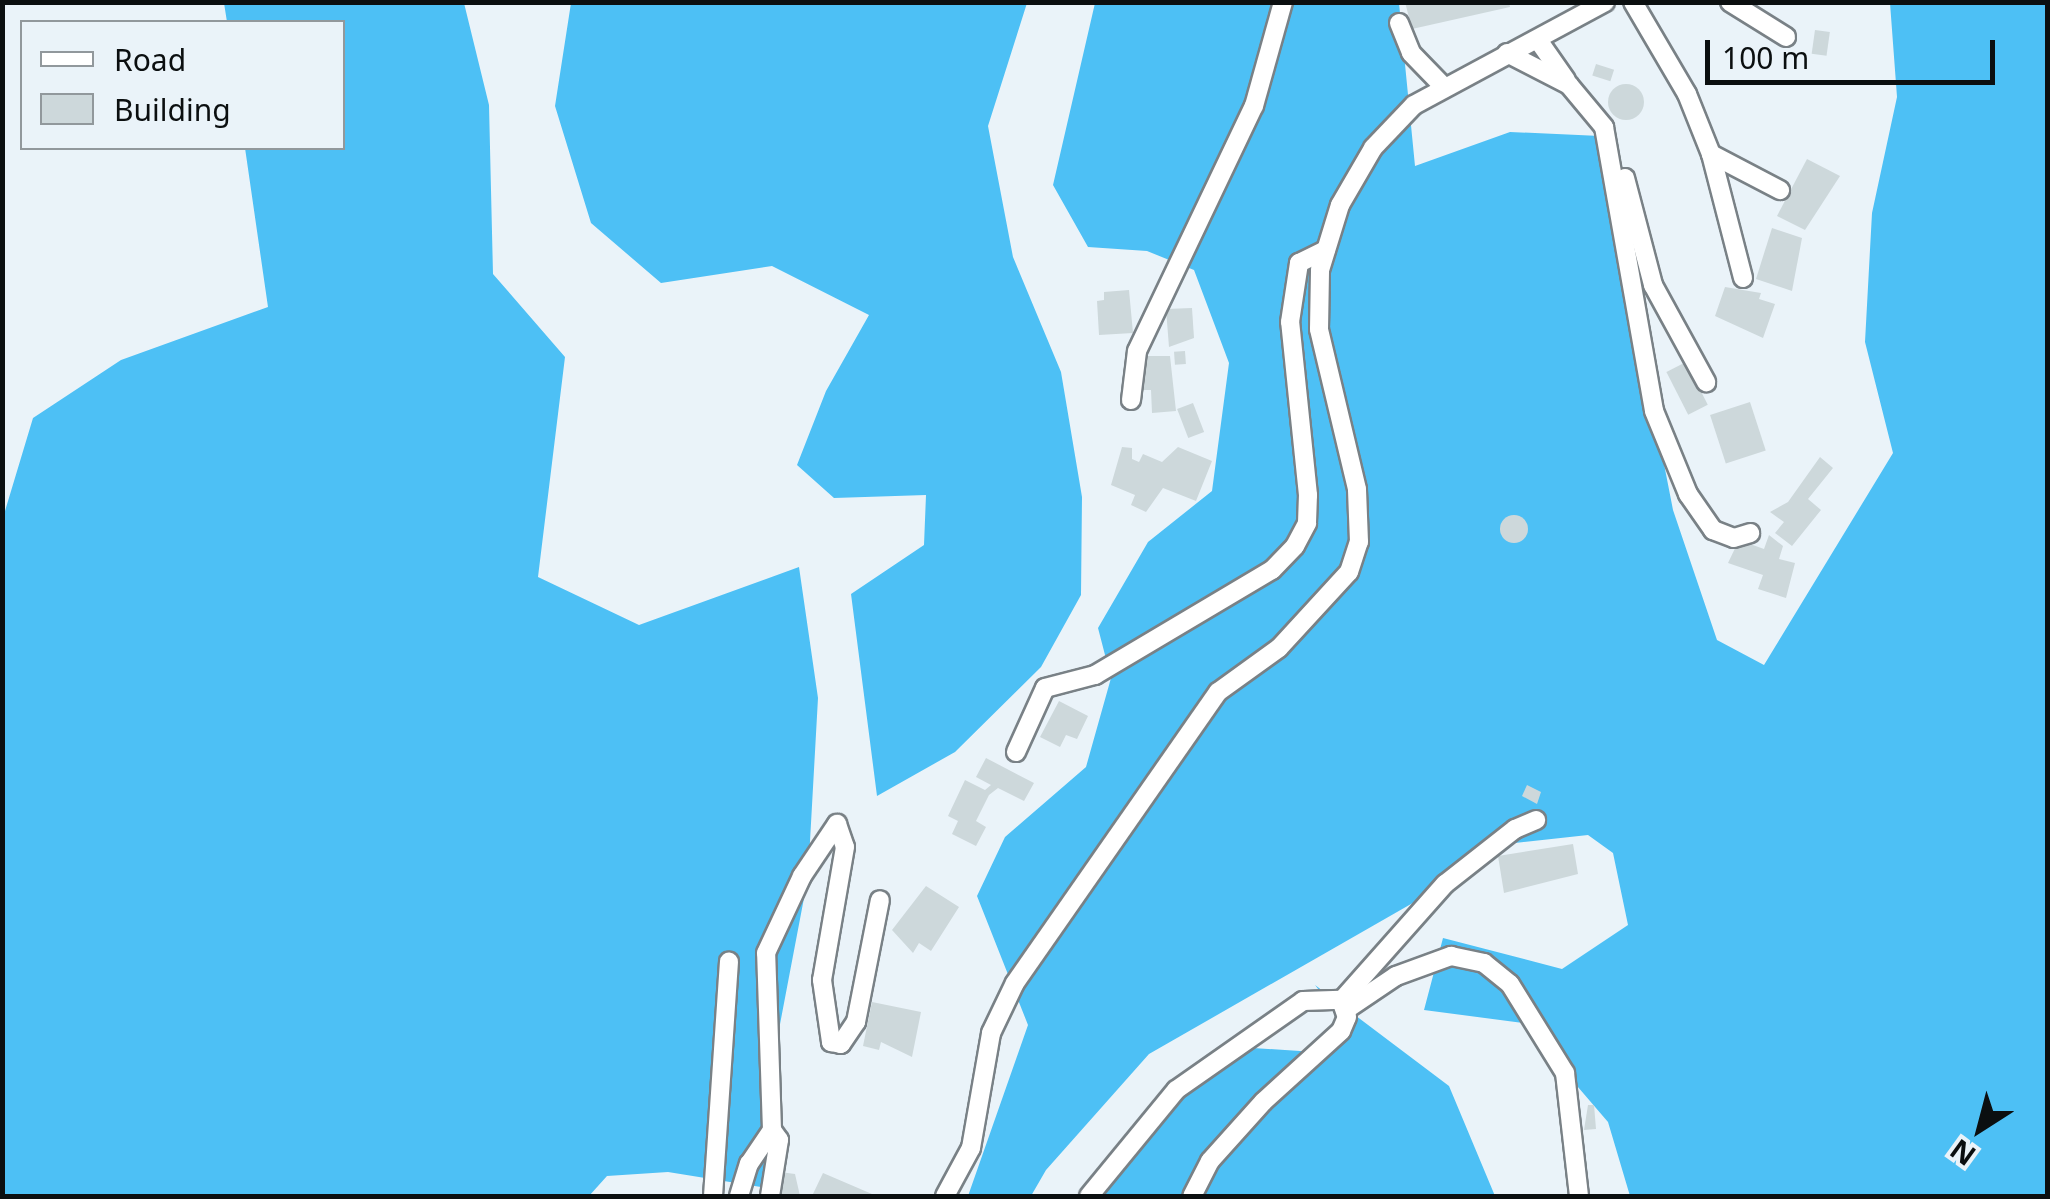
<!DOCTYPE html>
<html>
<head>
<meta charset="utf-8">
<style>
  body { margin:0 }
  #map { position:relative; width:2050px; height:1199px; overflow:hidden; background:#eaf3f9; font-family:"Noto Sans",sans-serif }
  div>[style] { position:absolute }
  .forest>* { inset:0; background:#4dc0f5 }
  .building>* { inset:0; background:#cdd8db; transform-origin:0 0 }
  .round { border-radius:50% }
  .roads { filter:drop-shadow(2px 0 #798186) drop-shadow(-2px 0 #798186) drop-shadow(0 2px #798186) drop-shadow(0 -2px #798186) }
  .minor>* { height:18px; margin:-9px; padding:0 9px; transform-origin:9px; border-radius:9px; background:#fff }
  span { translate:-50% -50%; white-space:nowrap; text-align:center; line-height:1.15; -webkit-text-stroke:9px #eaf3f9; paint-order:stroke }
  .frame { position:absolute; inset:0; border:5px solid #0b0f10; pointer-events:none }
  .legend { position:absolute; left:20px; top:20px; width:325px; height:130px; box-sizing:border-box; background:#eaf3f9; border:2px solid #91989c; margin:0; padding:12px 18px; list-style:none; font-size:30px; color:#0b0f10 }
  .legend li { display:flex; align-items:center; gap:20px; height:50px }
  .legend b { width:50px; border:2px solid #91989c }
  .north { position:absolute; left:1930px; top:1079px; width:100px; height:100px; -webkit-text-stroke:8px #eaf3f9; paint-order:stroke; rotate:216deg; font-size:28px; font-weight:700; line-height:40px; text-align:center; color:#0b0f10 }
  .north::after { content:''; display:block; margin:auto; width:35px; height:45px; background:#0b0f10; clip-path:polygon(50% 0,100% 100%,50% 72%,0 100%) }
  .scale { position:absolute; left:1705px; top:40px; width:290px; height:45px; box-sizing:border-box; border:5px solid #0b0f10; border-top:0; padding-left:12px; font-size:30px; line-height:35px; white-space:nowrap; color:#0b0f10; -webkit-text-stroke:8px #eaf3f9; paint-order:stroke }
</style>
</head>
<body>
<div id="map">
  <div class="forest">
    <i style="clip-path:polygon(224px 3px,464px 3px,489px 105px,493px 274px,565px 357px,538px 577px,639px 625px,799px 567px,818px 698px,808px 877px,773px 1061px,767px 1188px,668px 1172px,607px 1176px,589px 1196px,3px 1196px,2px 521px,33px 418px,121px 360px,268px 307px,245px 148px,342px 148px,342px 22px,227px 22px)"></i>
    <i style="clip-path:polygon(571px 3px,1027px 3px,988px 126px,1013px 257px,1061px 372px,1082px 497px,1081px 595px,1041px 667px,955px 752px,877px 796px,851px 594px,924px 545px,926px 495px,834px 498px,797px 465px,826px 391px,869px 315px,772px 266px,661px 283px,591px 223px,555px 106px)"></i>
    <i style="clip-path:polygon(1095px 3px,1399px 3px,1415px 166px,1510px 132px,1600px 136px,1673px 510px,1717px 640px,1764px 665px,1893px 453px,1865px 342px,1872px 213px,1897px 97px,1890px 3px,2047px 3px,2047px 1196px,1630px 1196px,1608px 1122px,1523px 1023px,1424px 1010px,1443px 938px,1562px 969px,1628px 925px,1613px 853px,1588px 835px,1497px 845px,1418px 900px,1149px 1054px,1046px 1170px,1031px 1196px,968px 1196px,1028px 1025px,977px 896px,1005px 837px,1086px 767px,1111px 678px,1098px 628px,1148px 542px,1212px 491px,1229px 363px,1194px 270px,1147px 251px,1088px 247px,1053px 185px)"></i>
    <i style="clip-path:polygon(1315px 985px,1449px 1086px,1495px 1196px,1090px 1196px,1118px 1155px,1222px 1046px,1315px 1052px,1342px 1020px)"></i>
  </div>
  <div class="building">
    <i style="clip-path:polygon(1405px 2px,1509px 2px,1510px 7px,1412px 29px)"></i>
    <i style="left:1815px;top:30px;width:15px;height:24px;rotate:8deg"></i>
    <i style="left:1596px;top:64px;width:19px;height:12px;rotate:18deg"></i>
    <i class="round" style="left:1608px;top:84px;width:36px;height:36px"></i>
    <i style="clip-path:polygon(1807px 159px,1840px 176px,1805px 230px,1777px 216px)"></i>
    <i style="clip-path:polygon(1772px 228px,1802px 238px,1792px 291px,1756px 279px)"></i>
    <i style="clip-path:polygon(1725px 287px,1761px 293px,1759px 299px,1775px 304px,1763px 338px,1715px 316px)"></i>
    <i style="clip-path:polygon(1129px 290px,1133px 333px,1099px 335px,1097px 301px,1104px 300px,1104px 292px)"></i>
    <i style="clip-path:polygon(1192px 308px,1194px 338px,1169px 347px,1166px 309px)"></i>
    <i style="left:1185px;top:351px;width:13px;height:11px;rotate:86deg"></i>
    <i style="clip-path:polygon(1141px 356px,1170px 356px,1176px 411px,1152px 413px,1151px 390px,1142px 390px)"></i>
    <i style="left:1686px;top:362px;width:48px;height:22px;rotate:63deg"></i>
    <i style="left:1750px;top:402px;width:51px;height:42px;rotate:72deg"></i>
    <i style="left:1193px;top:403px;width:31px;height:17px;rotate:69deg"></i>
    <i style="clip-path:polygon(1122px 447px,1132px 448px,1132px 459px,1139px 462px,1143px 454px,1162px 462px,1178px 447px,1212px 461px,1196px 501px,1163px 488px,1146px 512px,1131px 505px,1135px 495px,1111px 485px)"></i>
    <i style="clip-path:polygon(1820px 457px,1833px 468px,1808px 499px,1821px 510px,1792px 546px,1775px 533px,1784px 522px,1770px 512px,1788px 502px)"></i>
    <i class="round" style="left:1500px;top:515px;width:28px;height:28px"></i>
    <i style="clip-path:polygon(1769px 535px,1783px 546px,1779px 559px,1795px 563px,1786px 598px,1758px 589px,1763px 575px,1728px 563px,1739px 540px,1764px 549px)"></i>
    <i style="clip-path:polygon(1059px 701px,1088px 716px,1077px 739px,1066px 735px,1060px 747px,1040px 737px)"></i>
    <i style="clip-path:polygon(986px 758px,1034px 783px,1024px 801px,998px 788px,989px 795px,976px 821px,986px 827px,976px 846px,952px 834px,958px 821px,948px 816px,965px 780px,985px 790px,991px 785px,976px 777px)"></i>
    <i style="clip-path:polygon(1527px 785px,1541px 792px,1537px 804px,1522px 796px)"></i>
    <i style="clip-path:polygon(1573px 844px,1578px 874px,1504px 893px,1498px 856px)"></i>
    <i style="clip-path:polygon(926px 886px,959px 907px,931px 951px,919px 943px,913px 953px,892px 930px)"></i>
    <i style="clip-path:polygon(872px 1002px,921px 1012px,912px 1057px,881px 1042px,879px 1050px,863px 1046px)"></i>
    <i style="clip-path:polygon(1588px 1105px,1594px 1105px,1596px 1129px,1584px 1130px)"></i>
    <i style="clip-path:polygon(780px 1172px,795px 1174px,800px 1196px,775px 1196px)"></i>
    <i style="clip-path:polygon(823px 1173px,872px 1194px,812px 1196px)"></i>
  </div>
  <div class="roads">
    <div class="minor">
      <i style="left:1633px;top:2px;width:107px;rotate:59.6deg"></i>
      <i style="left:1687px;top:94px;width:65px;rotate:68.2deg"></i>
      <i style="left:1711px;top:154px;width:128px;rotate:75.5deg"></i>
      <i style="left:1730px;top:2px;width:66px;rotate:32deg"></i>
      <i style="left:1399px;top:23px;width:32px;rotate:68deg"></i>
      <i style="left:1411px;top:53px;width:46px;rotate:45.9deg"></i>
      <i style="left:1538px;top:40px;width:49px;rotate:55deg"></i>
      <i style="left:1507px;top:53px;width:70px;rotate:27.3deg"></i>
      <i style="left:1569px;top:85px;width:55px;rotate:50.2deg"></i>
      <i style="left:1604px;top:127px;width:288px;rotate:80deg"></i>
      <i style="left:1654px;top:411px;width:90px;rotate:67.7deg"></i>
      <i style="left:1688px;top:494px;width:44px;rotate:55.2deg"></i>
      <i style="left:1713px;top:530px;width:22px;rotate:21deg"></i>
      <i style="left:1734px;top:538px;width:17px;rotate:-17deg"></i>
      <i style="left:1711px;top:154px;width:78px;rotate:27.6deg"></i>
      <i style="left:1625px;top:178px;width:111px;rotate:75.3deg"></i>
      <i style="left:1653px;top:285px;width:111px;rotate:61.3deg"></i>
      <i style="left:1131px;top:400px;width:49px;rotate:-83deg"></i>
      <i style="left:1137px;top:351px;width:272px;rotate:-64.5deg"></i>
      <i style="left:1254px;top:106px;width:108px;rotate:-74.4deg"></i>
      <i style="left:1016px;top:752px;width:70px;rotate:-65.6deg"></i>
      <i style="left:1045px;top:688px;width:52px;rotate:-14.6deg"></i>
      <i style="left:1095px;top:675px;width:206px;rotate:-30.7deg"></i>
      <i style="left:1272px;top:570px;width:33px;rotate:-46deg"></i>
      <i style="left:1295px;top:546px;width:26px;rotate:-62deg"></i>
      <i style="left:1307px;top:523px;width:28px;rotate:-88deg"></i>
      <i style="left:1308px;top:495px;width:174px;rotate:-95.9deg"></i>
      <i style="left:1290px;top:322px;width:60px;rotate:-81.3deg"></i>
      <i style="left:1299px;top:263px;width:30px;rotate:-26deg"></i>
      <i style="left:837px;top:824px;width:24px;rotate:71deg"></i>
      <i style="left:845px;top:847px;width:135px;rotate:99.8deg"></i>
      <i style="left:822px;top:980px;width:63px;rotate:81.7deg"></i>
      <i style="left:831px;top:1042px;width:10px;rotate:11deg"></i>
      <i style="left:841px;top:1044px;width:27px;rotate:-56deg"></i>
      <i style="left:856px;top:1022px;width:124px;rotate:-78.9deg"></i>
      <i style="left:1342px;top:1000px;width:155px;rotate:-48.4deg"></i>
      <i style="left:1445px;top:884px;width:89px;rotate:-38.2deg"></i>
      <i style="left:1515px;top:829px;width:23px;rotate:-23deg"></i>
      <i style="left:1347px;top:1009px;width:59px;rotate:-34deg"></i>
      <i style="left:1396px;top:976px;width:59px;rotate:-20deg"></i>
      <i style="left:1451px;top:956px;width:34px;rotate:12deg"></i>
      <i style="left:1484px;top:963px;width:33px;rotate:39deg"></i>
      <i style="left:1510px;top:984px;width:105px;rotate:58.3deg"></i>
      <i style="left:1565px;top:1073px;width:124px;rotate:83.5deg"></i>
      <i style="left:713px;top:1196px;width:235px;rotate:-86.1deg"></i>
      <i style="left:739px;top:1196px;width:34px;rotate:-73deg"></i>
      <i style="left:749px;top:1164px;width:41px;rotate:-55.9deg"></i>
      <i style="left:770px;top:1196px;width:57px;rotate:-80.9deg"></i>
      <i style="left:779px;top:1140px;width:12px;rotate:-125deg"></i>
      <i style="left:772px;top:1130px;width:177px;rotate:-91.9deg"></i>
      <i style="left:766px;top:953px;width:85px;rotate:-64.9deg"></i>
      <i style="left:802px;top:876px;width:63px;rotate:-56.1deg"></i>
      <i style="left:945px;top:1196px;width:55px;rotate:-61.6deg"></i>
      <i style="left:971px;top:1148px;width:117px;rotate:-80.1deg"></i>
      <i style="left:991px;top:1033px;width:55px;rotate:-64.4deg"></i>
      <i style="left:1015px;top:983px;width:355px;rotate:-55.1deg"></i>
      <i style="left:1218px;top:692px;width:75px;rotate:-35.8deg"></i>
      <i style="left:1279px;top:648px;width:103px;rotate:-47.4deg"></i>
      <i style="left:1349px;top:572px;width:32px;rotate:-72deg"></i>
      <i style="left:1359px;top:542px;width:53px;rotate:-92.2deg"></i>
      <i style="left:1357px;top:489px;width:164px;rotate:-103.4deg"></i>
      <i style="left:1319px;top:329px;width:59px;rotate:-89deg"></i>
      <i style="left:1320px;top:270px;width:68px;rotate:-72.9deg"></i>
      <i style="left:1340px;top:205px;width:66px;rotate:-59.9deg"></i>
      <i style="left:1373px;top:148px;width:59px;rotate:-46.4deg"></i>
      <i style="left:1414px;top:105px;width:217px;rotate:-28.3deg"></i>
      <i style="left:1089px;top:1196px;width:137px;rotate:-50.6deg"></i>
      <i style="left:1176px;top:1090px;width:155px;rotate:-35deg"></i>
      <i style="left:1303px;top:1001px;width:38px;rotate:-2deg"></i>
      <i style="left:1341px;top:1000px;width:18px;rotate:71deg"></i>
      <i style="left:1347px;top:1017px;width:15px;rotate:113deg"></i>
      <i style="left:1341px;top:1031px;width:105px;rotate:137.7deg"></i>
      <i style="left:1263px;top:1102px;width:79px;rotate:131.9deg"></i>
      <i style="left:1210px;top:1161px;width:39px;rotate:117deg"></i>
    </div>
  </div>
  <div class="frame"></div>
  <ul class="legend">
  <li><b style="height:12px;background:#fff"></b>Road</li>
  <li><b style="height:28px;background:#cdd8db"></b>Building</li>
  </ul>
  <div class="north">N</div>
  <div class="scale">100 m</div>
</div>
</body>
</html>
